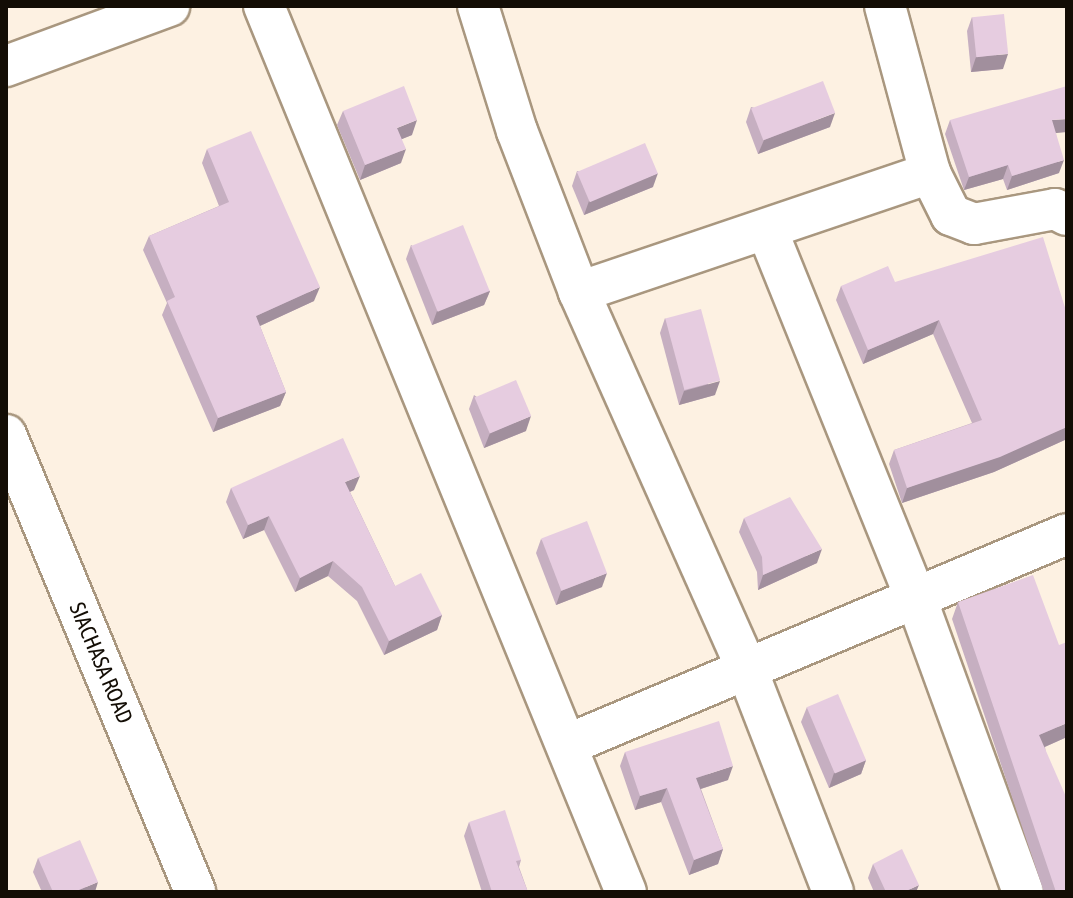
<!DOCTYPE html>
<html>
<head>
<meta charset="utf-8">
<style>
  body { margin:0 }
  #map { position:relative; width:1073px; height:898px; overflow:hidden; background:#fdf1e2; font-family:"Asap Condensed",sans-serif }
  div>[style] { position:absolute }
  .roads { filter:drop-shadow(2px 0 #a9977f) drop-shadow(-2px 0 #a9977f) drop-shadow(0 2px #a9977f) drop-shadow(0 -2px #a9977f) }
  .minor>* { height:40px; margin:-20px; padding:0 20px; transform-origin:20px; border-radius:20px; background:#fff }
  .wall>* { inset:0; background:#c6afc1 }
  .shaded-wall>* { inset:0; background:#a18f9d }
  .building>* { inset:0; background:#e6cce0; transform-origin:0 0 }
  span { translate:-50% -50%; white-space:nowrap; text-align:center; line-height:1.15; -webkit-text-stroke:6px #fff; paint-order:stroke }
  .street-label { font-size:22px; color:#130d05 }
  .frame { position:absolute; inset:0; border:8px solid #130d05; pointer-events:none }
</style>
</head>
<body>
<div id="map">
  <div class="roads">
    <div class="minor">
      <i style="left:264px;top:6px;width:957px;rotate:67.78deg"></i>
      <i style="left:478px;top:6px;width:131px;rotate:72.7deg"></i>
      <i style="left:517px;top:131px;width:173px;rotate:68.9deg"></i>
      <i style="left:579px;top:292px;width:414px;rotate:66deg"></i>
      <i style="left:747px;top:670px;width:238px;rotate:68.8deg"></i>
      <i style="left:885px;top:6px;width:173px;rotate:74.9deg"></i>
      <i style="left:930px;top:173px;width:47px;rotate:63.4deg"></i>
      <i style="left:951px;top:215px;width:25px;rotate:21deg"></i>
      <i style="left:974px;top:224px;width:82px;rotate:-10.5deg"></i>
      <i style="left:1055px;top:209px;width:13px;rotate:27deg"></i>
      <i style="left:6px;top:66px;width:174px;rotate:-20.2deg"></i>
      <i style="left:767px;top:230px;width:397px;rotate:68deg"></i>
      <i style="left:916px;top:598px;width:313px;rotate:70deg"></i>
      <i style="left:579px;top:292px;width:371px;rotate:-18.7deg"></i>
      <i style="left:6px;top:435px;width:495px;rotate:67.5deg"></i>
      <i style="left:569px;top:744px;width:540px;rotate:-22.86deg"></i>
    </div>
  </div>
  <div class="wall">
    <i style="clip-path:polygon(972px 17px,1003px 69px,971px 72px,967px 31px)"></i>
    <i style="clip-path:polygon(751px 107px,830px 127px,758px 154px,746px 122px)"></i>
    <i style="clip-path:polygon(343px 111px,412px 135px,402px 139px,401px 163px,360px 180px,337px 125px)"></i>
    <i style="clip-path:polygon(950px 120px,1056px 133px,1059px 173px,1007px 190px,1003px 179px,964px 190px,945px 134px)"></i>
    <i style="clip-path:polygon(207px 149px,314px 301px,260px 326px,286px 392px,280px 406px,213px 432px,162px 315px,167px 303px,143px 250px,149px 236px,219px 206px,202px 163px)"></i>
    <i style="clip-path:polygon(577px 171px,653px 187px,584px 215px,572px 186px)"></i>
    <i style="clip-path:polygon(411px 245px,490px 291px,484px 305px,432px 325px,406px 259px)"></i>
    <i style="clip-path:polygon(895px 282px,1067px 314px,1067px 439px,994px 472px,902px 503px,889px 464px,894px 450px,972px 423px,933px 334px,863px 364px,836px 300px,841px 286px)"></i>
    <i style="clip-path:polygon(665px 318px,715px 395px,679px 405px,660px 333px)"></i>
    <i style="clip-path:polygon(474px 395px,526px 431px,484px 448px,469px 409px)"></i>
    <i style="clip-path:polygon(231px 488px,354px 490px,350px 492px,395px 586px,442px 615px,437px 630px,384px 655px,357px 601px,328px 576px,295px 592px,264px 530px,243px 539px,226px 502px)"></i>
    <i style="clip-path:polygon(744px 518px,817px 563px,758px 590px,757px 572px,739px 532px)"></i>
    <i style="clip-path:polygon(541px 539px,602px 587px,556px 605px,536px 553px)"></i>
    <i style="clip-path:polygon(958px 602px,1067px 737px,1045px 747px,1067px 892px,1044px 892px,952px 619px)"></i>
    <i style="clip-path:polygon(807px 707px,866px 760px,861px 774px,829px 788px,801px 722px)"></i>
    <i style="clip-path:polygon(625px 752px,728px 780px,701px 789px,723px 849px,718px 864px,689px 875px,661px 802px,635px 810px,620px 766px)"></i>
    <i style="clip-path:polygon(469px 822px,521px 860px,519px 867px,528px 892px,482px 892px,464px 836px)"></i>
    <i style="clip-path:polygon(38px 858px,95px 892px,42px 892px,33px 872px)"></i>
    <i style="clip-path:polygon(873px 864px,916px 892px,874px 892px,868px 878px)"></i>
  </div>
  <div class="shaded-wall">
    <i style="clip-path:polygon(1008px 54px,1003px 69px,971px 72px,976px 57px)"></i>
    <i style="clip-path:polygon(835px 113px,830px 127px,758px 154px,764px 140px)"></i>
    <i style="clip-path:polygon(1067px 119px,1067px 132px,1047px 134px,1052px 120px)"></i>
    <i style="clip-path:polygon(417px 120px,412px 135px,392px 143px,397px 128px)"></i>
    <i style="clip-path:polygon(406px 149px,401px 163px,360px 180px,365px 165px)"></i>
    <i style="clip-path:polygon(1064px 160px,1059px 173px,1007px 190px,1012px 176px)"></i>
    <i style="clip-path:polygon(1008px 165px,1003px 179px,964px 190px,969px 177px)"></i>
    <i style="clip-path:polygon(658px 173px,653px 187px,584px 215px,589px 201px)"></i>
    <i style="clip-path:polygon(320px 287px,314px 301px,251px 330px,256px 316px)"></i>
    <i style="clip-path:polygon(490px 291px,484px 305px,432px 325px,437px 311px)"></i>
    <i style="clip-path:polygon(939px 320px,933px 334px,863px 364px,868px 350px)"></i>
    <i style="clip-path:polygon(720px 381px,715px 395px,679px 405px,684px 391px)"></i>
    <i style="clip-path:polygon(286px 392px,280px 406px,213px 432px,218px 418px)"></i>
    <i style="clip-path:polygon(531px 416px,526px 431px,484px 448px,490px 433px)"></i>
    <i style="clip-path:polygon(1067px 427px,1067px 439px,994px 472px,902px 503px,907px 488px)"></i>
    <i style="clip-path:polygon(360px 476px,354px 490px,340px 496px,345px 482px)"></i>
    <i style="clip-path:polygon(269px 516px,264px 530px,243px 539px,248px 525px)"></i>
    <i style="clip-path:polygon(822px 549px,817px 563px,758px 590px,763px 575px)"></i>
    <i style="clip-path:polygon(333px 561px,328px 576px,295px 592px,300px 578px)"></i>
    <i style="clip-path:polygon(607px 573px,602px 587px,556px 605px,561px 591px)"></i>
    <i style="clip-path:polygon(442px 615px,437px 630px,384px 655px,389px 641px)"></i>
    <i style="clip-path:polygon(1067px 723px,1067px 737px,1033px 752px,1039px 735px)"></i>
    <i style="clip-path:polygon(866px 760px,861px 774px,829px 788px,834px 773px)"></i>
    <i style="clip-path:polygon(733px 766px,728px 780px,691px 792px,696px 778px)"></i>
    <i style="clip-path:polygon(667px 788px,661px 802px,635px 810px,640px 796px)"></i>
    <i style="clip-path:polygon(723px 849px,718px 864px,689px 875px,694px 860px)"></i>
    <i style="clip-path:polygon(98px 882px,95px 892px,74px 892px)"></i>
    <i style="clip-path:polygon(919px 885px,916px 892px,904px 892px)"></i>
  </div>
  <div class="building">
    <i style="left:1004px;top:14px;width:40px;height:32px;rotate:84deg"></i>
    <i style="left:823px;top:81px;width:34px;height:77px;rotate:69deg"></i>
    <i style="clip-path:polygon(404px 86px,417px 120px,397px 128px,406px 149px,365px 165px,343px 111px)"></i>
    <i style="clip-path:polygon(1067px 86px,1067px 119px,1052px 120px,1064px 160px,1012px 176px,1008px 165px,969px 177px,950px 120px)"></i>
    <i style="clip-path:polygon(251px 131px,320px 287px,256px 316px,286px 392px,218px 418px,167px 301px,175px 297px,149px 236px,229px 202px,207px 149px)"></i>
    <i style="left:645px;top:143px;width:33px;height:74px;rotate:67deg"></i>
    <i style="left:463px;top:225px;width:71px;height:56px;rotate:68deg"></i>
    <i style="clip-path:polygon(1043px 237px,1067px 314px,1067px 427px,1000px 457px,907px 488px,894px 450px,982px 420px,939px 320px,868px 350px,841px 286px,888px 266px,895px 282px)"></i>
    <i style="left:701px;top:309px;width:74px;height:37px;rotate:75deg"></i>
    <i style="left:516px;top:380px;width:39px;height:45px;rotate:67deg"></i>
    <i style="clip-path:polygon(343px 438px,360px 476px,345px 482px,395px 586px,421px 573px,442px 615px,389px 641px,362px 587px,333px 561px,300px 578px,269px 516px,248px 525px,231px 488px)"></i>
    <i style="clip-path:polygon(790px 497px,822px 549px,763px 575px,762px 557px,744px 518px)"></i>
    <i style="left:587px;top:521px;width:56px;height:49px;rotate:69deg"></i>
    <i style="clip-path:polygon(1033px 575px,1059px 645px,1067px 642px,1067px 723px,1039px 735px,1067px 799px,1067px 892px,1056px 892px,958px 602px)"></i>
    <i style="left:838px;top:694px;width:72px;height:34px;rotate:67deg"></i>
    <i style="clip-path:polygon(719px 721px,733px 766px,696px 778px,723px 849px,694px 860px,667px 788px,640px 796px,625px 752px)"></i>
    <i style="clip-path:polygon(505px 810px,521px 860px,516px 861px,528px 892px,492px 892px,469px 822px)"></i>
    <i style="clip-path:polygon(80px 840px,98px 882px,74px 892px,53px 892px,38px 858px)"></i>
    <i style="clip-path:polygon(902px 849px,919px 885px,904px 892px,886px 892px,873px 864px)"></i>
  </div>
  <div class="street-label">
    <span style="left:101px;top:663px;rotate:67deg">SIACHASA ROAD</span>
  </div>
  <div class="frame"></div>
</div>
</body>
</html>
